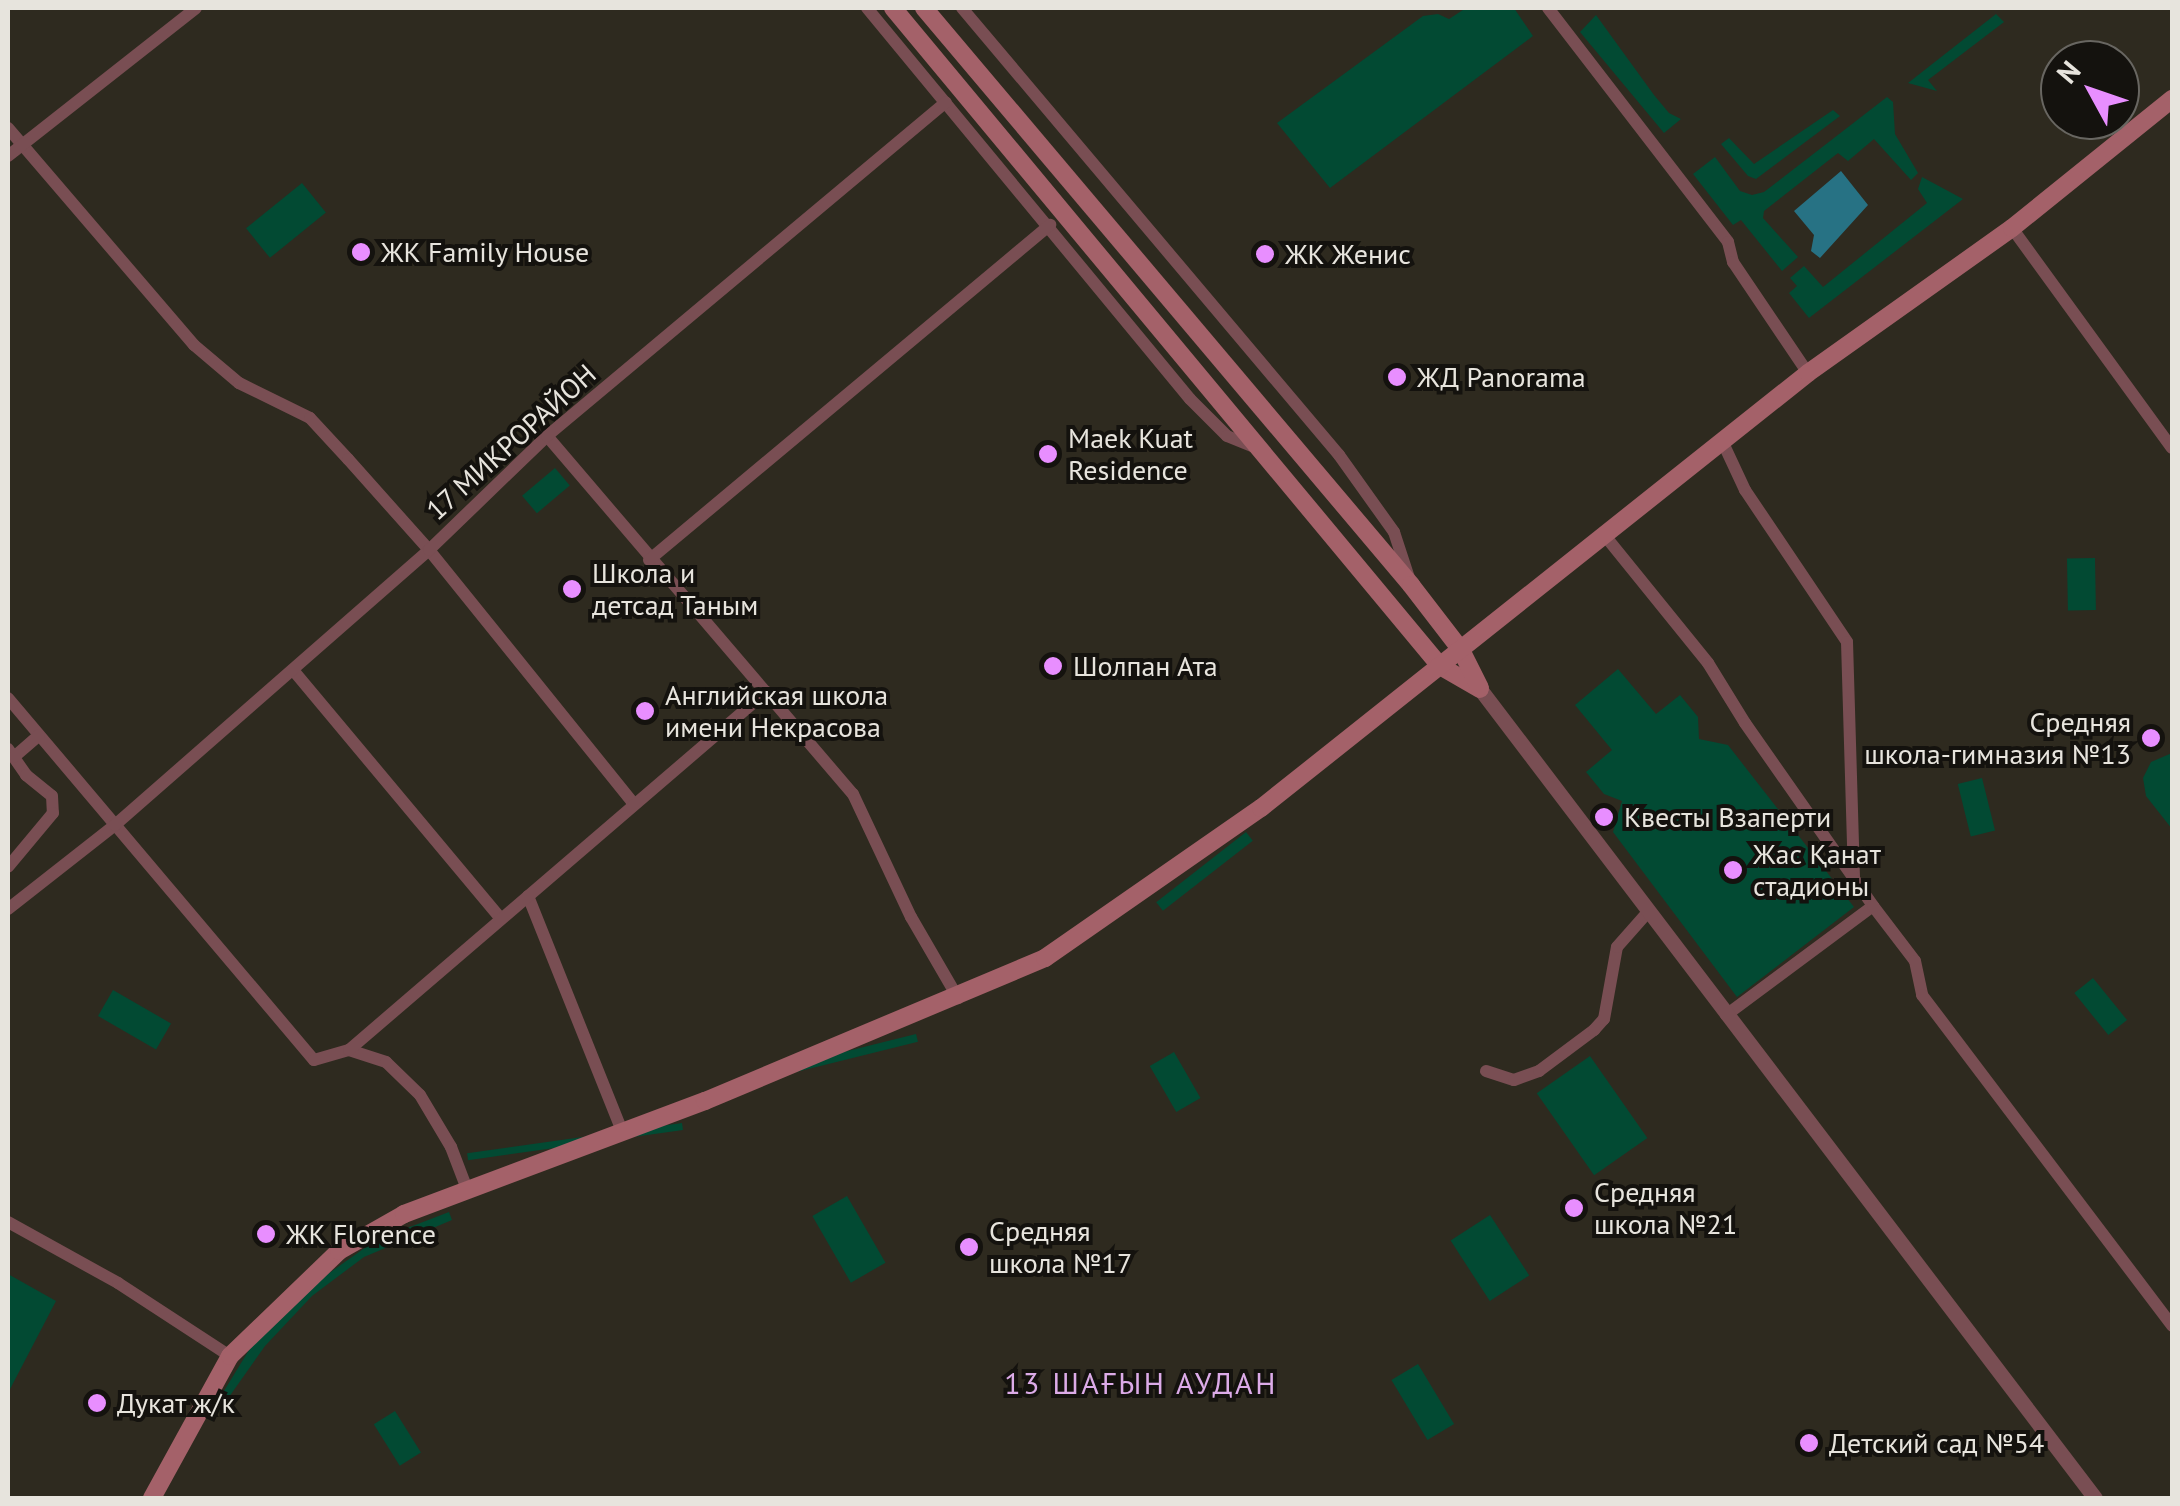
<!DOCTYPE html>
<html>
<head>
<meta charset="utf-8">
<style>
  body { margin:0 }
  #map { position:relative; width:2180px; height:1506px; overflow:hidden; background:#2e2a1f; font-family:"PT Sans",sans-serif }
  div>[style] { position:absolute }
  .green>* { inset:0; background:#024a33; transform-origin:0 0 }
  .water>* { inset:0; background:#277284 }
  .minor>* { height:12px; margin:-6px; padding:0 6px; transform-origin:6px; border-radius:6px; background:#794e53 }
  .tertiary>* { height:15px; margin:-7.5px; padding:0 7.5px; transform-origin:7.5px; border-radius:7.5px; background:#794e53 }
  .secondary>* { height:18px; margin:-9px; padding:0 9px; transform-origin:9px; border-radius:9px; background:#a46169 }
  .dots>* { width:28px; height:28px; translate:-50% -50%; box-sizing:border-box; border:5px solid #14120e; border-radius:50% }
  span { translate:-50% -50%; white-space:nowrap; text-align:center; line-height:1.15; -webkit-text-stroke:8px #14120e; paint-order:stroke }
  .poi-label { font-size:28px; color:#e7e4dd }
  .left { translate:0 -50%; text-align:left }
  .right { translate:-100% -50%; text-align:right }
  .street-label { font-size:28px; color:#e7e4dd }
  .neighbourhood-label { font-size:30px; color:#dcabe8; letter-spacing:2.5px }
  .frame { position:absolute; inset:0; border:10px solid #e7e4dd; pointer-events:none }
  .north { position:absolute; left:2040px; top:40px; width:100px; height:100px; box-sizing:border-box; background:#14120e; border:2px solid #686661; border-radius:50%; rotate:310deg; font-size:28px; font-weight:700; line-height:40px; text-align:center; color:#e7e4dd }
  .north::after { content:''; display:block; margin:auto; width:35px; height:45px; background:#e88eff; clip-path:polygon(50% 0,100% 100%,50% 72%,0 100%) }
</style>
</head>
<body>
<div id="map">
  <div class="green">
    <i style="clip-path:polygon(1466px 8px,1514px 8px,1533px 36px,1330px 188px,1277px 123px,1423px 16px,1438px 14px,1449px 19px)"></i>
    <i style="clip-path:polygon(1996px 14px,2004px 22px,1928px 80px,1937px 91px,1908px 83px)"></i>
    <i style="clip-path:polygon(1596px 15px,1654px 95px,1669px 113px,1681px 119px,1664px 133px,1580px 32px)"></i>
    <i style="clip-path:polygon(1887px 97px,1893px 102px,1895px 134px,1918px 173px,1911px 180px,1874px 139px,1848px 161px,1838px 153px,1764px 211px,1763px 218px,1798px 257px,1782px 271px,1741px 220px,1733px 225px,1693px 174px,1715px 157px,1740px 191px,1752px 195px,1764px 192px)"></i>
    <i style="clip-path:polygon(1833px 110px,1840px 116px,1756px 179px,1748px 176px,1721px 144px,1729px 138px,1754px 164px)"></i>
    <i style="clip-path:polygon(1922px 177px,1963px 199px,1809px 318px,1789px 293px,1797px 286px,1790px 278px,1804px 266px,1823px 287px,1927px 203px,1918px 189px)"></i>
    <i style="left:302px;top:183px;width:38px;height:72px;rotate:51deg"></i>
    <i style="left:555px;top:468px;width:23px;height:43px;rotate:50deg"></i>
    <i style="left:2095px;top:558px;width:52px;height:28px;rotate:89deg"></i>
    <i style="clip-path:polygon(1618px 669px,1656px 714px,1680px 695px,1698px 717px,1699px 739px,1728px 745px,1854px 907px,1737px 997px,1613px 832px,1622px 801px,1604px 794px,1586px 772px,1612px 750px,1575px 705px)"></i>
    <i style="clip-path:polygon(2172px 753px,2172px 829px,2146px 796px,2143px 778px,2151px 762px)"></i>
    <i style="left:1982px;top:778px;width:54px;height:25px;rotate:76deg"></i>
    <i style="left:1246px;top:832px;width:11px;height:114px;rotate:52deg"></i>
    <i style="left:2093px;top:978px;width:54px;height:24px;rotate:51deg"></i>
    <i style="left:113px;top:990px;width:67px;height:30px;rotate:30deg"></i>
    <i style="left:916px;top:1034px;width:8px;height:141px;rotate:76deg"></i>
    <i style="left:1174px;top:1052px;width:53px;height:28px;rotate:60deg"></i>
    <i style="left:1590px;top:1056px;width:100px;height:65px;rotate:55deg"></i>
    <i style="left:682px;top:1123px;width:7px;height:217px;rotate:82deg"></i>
    <i style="left:847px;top:1196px;width:77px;height:40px;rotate:60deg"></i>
    <i style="clip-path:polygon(449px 1212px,452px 1220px,364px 1257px,312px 1296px,265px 1346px,212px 1421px,208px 1417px,249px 1350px,308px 1288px,376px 1240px)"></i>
    <i style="left:1490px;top:1215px;width:72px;height:47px;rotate:57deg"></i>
    <i style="clip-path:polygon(8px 1274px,56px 1301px,8px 1393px)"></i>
    <i style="left:1418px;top:1364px;width:70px;height:31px;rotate:59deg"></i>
    <i style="left:395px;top:1411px;width:49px;height:25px;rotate:58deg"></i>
  </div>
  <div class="water">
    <i style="clip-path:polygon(1841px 171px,1868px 205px,1820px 258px,1811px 251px,1814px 235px,1794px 211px)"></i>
  </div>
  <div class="minor">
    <i style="left:867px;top:8px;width:507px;rotate:50.44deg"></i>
    <i style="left:1190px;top:399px;width:52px;rotate:45deg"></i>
    <i style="left:1227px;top:436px;width:32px;rotate:22deg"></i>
    <i style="left:962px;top:8px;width:585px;rotate:49.86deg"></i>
    <i style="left:1339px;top:455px;width:95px;rotate:54.5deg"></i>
    <i style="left:1394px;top:532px;width:48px;rotate:71.9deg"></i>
    <i style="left:1548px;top:8px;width:295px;rotate:52.4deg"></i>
    <i style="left:1728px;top:242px;width:21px;rotate:76deg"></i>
    <i style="left:1733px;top:262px;width:134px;rotate:56deg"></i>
    <i style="left:8px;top:128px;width:286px;rotate:49.4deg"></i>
    <i style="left:194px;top:345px;width:59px;rotate:40.2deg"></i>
    <i style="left:239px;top:383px;width:79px;rotate:26.2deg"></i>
    <i style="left:310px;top:418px;width:56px;rotate:47.2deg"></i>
    <i style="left:348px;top:459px;width:122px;rotate:48.3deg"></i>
    <i style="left:429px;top:550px;width:326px;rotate:51.1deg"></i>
    <i style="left:8px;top:156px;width:239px;rotate:-38.2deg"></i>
    <i style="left:2012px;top:228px;width:272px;rotate:54deg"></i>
    <i style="left:547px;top:436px;width:471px;rotate:49.5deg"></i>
    <i style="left:853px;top:794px;width:136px;rotate:64.8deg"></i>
    <i style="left:911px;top:917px;width:94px;rotate:59.9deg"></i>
    <i style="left:1724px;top:445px;width:50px;rotate:65deg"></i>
    <i style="left:1745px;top:490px;width:183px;rotate:56.1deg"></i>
    <i style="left:1847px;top:642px;width:234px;rotate:88.3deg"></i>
    <i style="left:1606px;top:537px;width:162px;rotate:51deg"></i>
    <i style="left:1708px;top:663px;width:70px;rotate:58.3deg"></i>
    <i style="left:1745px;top:723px;width:223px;rotate:55deg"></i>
    <i style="left:1873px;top:906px;width:183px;rotate:143.4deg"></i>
    <i style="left:649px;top:560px;width:523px;rotate:-39.88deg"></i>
    <i style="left:293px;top:670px;width:323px;rotate:50.1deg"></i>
    <i style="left:8px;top:698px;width:474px;rotate:49.8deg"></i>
    <i style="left:314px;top:1060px;width:36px;rotate:-16deg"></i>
    <i style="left:349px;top:1050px;width:39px;rotate:18deg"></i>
    <i style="left:386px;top:1062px;width:47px;rotate:44.1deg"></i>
    <i style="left:420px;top:1095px;width:61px;rotate:59.2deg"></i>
    <i style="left:451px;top:1147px;width:45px;rotate:69.1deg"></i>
    <i style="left:8px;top:749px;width:32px;rotate:55deg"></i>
    <i style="left:26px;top:775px;width:33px;rotate:39deg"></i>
    <i style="left:52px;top:796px;width:17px;rotate:87deg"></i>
    <i style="left:53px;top:813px;width:70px;rotate:129.8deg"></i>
    <i style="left:14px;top:757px;width:33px;rotate:-41deg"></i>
    <i style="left:528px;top:896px;width:255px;rotate:68.2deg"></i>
    <i style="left:1873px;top:906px;width:69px;rotate:52.6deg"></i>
    <i style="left:1915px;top:961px;width:35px;rotate:78deg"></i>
    <i style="left:1922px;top:995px;width:415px;rotate:52.9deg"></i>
    <i style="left:8px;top:909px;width:136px;rotate:-38.1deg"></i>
    <i style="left:115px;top:825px;width:417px;rotate:-41.2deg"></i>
    <i style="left:429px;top:550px;width:164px;rotate:-44deg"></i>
    <i style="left:547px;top:436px;width:520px;rotate:-39.93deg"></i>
    <i style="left:349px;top:1050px;width:550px;rotate:-40.65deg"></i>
    <i style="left:1486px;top:1071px;width:29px;rotate:18deg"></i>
    <i style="left:1514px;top:1080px;width:27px;rotate:-20deg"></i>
    <i style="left:1539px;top:1071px;width:69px;rotate:-36.7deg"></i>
    <i style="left:1594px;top:1030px;width:15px;rotate:-48deg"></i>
    <i style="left:1604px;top:1019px;width:73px;rotate:-79.8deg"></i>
    <i style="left:1617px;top:947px;width:47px;rotate:-48.5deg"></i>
    <i style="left:8px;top:1222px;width:126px;rotate:29deg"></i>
    <i style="left:118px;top:1283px;width:134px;rotate:33.1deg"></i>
  </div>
  <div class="tertiary">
    <i style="left:1480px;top:689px;width:1016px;rotate:52.76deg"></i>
  </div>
  <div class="secondary">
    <i style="left:893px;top:8px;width:856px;rotate:50.26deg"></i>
    <i style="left:1440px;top:666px;width:46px;rotate:29.9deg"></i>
    <i style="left:924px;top:8px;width:755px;rotate:49.83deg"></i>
    <i style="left:1411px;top:585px;width:82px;rotate:52.4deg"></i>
    <i style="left:1461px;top:650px;width:42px;rotate:63.4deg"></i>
    <i style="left:152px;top:1498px;width:162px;rotate:-61.2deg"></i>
    <i style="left:230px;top:1356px;width:151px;rotate:-43.9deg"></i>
    <i style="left:339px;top:1251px;width:75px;rotate:-29.6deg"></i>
    <i style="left:404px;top:1214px;width:322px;rotate:-20.6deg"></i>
    <i style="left:705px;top:1101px;width:369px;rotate:-22.8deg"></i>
    <i style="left:1045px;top:958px;width:263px;rotate:-34.8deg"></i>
    <i style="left:1261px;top:808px;width:699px;rotate:-38.49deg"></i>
    <i style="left:1808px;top:373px;width:250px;rotate:-35.4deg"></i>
    <i style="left:2012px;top:228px;width:206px;rotate:-38.9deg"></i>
  </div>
  <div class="dots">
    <i style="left:361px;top:252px;background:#e88eff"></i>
    <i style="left:1265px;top:254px;background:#e88eff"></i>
    <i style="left:1397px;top:377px;background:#e88eff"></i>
    <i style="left:1048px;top:454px;background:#e88eff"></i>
    <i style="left:572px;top:589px;background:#e88eff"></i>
    <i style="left:1053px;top:666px;background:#e88eff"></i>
    <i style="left:645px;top:711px;background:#e88eff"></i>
    <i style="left:2151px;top:738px;background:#e88eff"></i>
    <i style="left:1604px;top:817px;background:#e88eff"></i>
    <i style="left:1733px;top:870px;background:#e88eff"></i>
    <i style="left:1574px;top:1208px;background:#e88eff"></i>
    <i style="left:266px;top:1234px;background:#e88eff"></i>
    <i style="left:969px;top:1247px;background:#e88eff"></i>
    <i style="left:97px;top:1403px;background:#e88eff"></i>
    <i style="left:1809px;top:1443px;background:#e88eff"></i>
  </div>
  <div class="poi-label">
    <span class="left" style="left:381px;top:252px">ЖК Family House</span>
    <span class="left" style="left:1285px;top:254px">ЖК Женис</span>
    <span class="left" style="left:1417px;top:377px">ЖД Panorama</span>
    <span class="left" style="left:1068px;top:454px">Maek Kuat<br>Residence</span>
    <span class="left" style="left:592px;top:589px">Школа и<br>детсад Таным</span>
    <span class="left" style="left:1073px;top:666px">Шолпан Ата</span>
    <span class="left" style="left:665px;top:711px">Английская школа<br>имени Некрасова</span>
    <span class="right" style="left:2131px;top:738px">Средняя<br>школа-гимназия №13</span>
    <span class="left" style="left:1624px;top:817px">Квесты Взаперти</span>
    <span class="left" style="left:1753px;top:870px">Жас Қанат<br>стадионы</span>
    <span class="left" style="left:1594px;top:1208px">Средняя<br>школа №21</span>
    <span class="left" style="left:989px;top:1247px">Средняя<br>школа №17</span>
    <span class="left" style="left:286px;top:1234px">ЖК Florence</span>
    <span class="left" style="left:117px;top:1403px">Дукат ж/к</span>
    <span class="left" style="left:1829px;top:1443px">Детский сад №54</span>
  </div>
  <div class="street-label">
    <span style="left:511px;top:442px;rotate:-42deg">17 МИКРОРАЙОН</span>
  </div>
  <div class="neighbourhood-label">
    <span style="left:1141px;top:1383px">13 ШАҒЫН АУДАН</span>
  </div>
  <div class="frame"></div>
  <div class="north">N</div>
</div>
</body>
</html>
